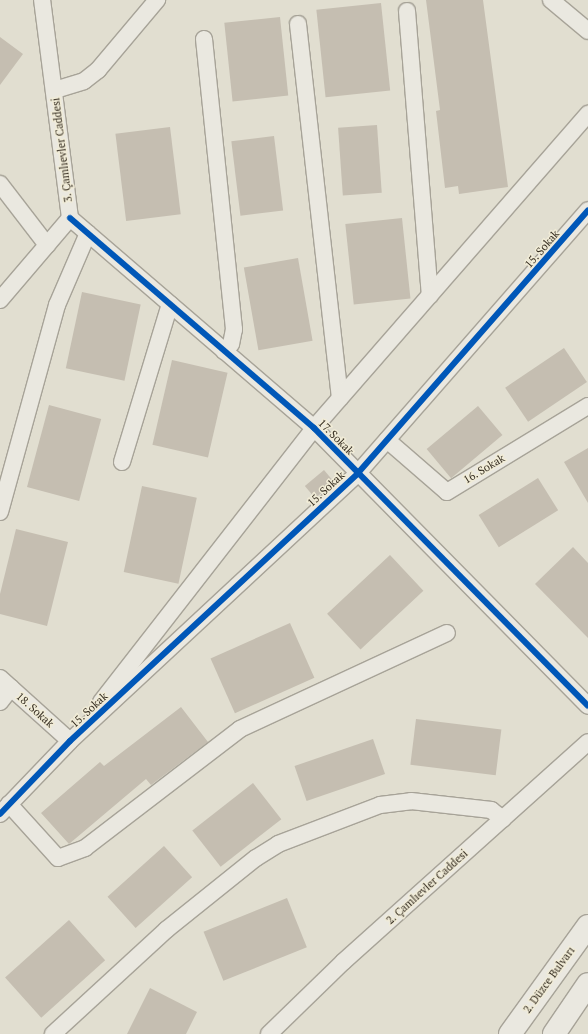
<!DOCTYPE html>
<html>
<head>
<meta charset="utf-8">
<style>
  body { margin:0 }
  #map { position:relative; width:588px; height:1034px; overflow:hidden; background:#e1ded0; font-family:"PT Serif",serif }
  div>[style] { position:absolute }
  .building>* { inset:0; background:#c5beb1; transform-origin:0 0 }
  .roads { filter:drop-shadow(1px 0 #a7a398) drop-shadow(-1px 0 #a7a398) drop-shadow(0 1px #a7a398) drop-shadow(0 -1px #a7a398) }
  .street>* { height:16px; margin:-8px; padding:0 8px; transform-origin:8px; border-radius:8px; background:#eae8e0 }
  .secondary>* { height:22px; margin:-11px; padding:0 11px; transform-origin:11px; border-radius:11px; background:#eae8e0 }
  .cycleway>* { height:6px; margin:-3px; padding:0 3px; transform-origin:3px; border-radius:3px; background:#0057b8 }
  span { translate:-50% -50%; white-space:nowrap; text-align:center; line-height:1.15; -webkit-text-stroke:3px #f1ecd7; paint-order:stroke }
  .street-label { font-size:11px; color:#352d21 }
</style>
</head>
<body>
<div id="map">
  <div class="building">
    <i style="clip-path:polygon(426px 0,483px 0,508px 187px,459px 194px,458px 186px,445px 188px,436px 111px,440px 110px)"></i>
    <i style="left:381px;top:3px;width:88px;height:65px;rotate:84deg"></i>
    <i style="left:280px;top:17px;width:79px;height:56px;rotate:84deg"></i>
    <i style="clip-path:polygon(0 37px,23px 54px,0 85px)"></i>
    <i style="left:377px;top:125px;width:68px;height:39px;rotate:86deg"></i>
    <i style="left:170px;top:127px;width:88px;height:55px;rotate:83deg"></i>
    <i style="left:274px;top:136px;width:75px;height:43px;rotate:83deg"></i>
    <i style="left:402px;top:218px;width:81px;height:57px;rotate:84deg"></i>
    <i style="left:298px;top:258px;width:84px;height:55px;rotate:80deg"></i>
    <i style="left:82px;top:292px;width:60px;height:78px;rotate:12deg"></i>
    <i style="left:564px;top:348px;width:41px;height:71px;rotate:56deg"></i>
    <i style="left:172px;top:360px;width:57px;height:87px;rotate:13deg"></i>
    <i style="left:49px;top:405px;width:54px;height:85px;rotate:15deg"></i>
    <i style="left:478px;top:406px;width:38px;height:67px;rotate:50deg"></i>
    <i style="clip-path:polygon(588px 448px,588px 503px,564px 462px)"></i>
    <i style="left:324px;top:470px;width:16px;height:25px;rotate:50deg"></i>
    <i style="left:538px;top:478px;width:38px;height:70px;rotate:58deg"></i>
    <i style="left:142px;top:486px;width:56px;height:88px;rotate:12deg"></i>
    <i style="clip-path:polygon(16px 529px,68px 542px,47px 626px,0 614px,0 594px)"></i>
    <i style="clip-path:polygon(573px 547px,588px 563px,588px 638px,535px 584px)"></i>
    <i style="left:390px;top:555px;width:49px;height:86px;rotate:47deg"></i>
    <i style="left:290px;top:623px;width:60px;height:87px;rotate:66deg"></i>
    <i style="clip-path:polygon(181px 707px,208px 742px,151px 785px,146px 779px,69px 844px,41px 813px,100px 762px,104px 766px)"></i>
    <i style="left:416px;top:719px;width:86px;height:46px;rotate:7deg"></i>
    <i style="left:373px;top:739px;width:37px;height:83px;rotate:71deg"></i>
    <i style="left:253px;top:783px;width:46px;height:77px;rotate:52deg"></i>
    <i style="left:164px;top:846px;width:42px;height:76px;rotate:48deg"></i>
    <i style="left:287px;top:898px;width:53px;height:90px;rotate:68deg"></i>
    <i style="left:69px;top:920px;width:54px;height:86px;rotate:48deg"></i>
    <i style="clip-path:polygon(150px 988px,197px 1012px,186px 1034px,127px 1034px)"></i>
  </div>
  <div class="roads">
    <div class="street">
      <i style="left:551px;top:0;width:48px;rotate:40deg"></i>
      <i style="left:407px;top:11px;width:285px;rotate:85.4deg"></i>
      <i style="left:298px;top:24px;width:376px;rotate:83.6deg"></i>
      <i style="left:204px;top:39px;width:292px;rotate:84.1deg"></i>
      <i style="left:234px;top:329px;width:15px;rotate:101deg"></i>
      <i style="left:231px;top:344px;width:10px;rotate:135deg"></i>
      <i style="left:55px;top:90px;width:30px;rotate:-17deg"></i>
      <i style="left:84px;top:81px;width:18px;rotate:-38deg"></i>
      <i style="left:98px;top:70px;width:92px;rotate:-49.9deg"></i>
      <i style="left:0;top:184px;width:77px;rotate:52.4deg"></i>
      <i style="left:70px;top:218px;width:322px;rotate:40.7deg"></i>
      <i style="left:314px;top:428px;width:390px;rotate:45.4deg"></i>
      <i style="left:0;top:300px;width:108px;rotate:-49.5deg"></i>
      <i style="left:70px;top:218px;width:220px;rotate:-97.3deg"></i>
      <i style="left:387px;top:440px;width:79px;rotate:40.9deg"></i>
      <i style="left:447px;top:492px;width:165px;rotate:-31.4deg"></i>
      <i style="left:122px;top:462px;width:165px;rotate:-73.1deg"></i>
      <i style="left:0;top:512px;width:215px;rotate:-74.6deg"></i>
      <i style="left:57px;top:305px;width:78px;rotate:-66.7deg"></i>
      <i style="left:0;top:678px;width:94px;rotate:42deg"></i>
      <i style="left:0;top:702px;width:18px;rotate:-52deg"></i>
      <i style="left:101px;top:702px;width:347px;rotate:-52.1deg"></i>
      <i style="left:314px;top:428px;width:417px;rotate:-48.9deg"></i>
      <i style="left:9px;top:804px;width:73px;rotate:47.8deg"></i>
      <i style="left:58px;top:858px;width:29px;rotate:-20deg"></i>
      <i style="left:85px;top:848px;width:195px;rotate:-37.5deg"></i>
      <i style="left:240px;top:729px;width:228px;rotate:-24.9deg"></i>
      <i style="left:0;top:814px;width:101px;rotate:-46.2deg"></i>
      <i style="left:70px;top:741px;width:393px;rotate:-42.9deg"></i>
      <i style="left:358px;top:473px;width:349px;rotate:-48.8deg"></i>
      <i style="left:53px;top:1034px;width:154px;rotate:-42.6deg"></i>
      <i style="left:166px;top:930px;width:115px;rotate:-38.7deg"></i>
      <i style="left:256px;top:858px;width:26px;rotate:-32deg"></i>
      <i style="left:278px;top:844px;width:109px;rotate:-20.9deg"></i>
      <i style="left:380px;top:805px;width:31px;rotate:-7deg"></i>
      <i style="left:411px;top:801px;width:81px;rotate:6.4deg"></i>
      <i style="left:491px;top:810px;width:15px;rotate:37deg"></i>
      <i style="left:269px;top:1034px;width:103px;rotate:-44.2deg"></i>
      <i style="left:343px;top:962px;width:329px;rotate:-41.9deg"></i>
    </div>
    <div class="secondary">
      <i style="left:510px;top:1034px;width:133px;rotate:-54.2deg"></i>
      <i style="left:554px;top:1034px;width:60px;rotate:-55.8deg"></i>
    </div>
  </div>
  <div class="cycleway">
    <i style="left:70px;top:218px;width:322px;rotate:40.7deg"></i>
    <i style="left:314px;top:428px;width:390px;rotate:45.4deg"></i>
    <i style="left:0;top:814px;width:101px;rotate:-46.2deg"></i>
    <i style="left:70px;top:741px;width:393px;rotate:-42.9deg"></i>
    <i style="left:358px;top:473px;width:349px;rotate:-48.8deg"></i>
  </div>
  <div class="street-label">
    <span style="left:62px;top:150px;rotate:-97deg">3. Çamlıevler Caddesi</span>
    <span style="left:542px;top:249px;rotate:-49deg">15. Sokak</span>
    <span style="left:336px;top:437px;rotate:45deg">17. Sokak</span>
    <span style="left:484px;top:469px;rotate:-31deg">16. Sokak</span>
    <span style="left:326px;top:489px;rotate:-43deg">15. Sokak</span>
    <span style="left:35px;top:710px;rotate:42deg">18. Sokak</span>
    <span style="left:89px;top:710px;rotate:-43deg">15. Sokak</span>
    <span style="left:427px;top:887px;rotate:-42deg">2. Çamlıevler Caddesi</span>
    <span style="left:549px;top:980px;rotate:-54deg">2. Düzce Bulvarı</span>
  </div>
</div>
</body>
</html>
